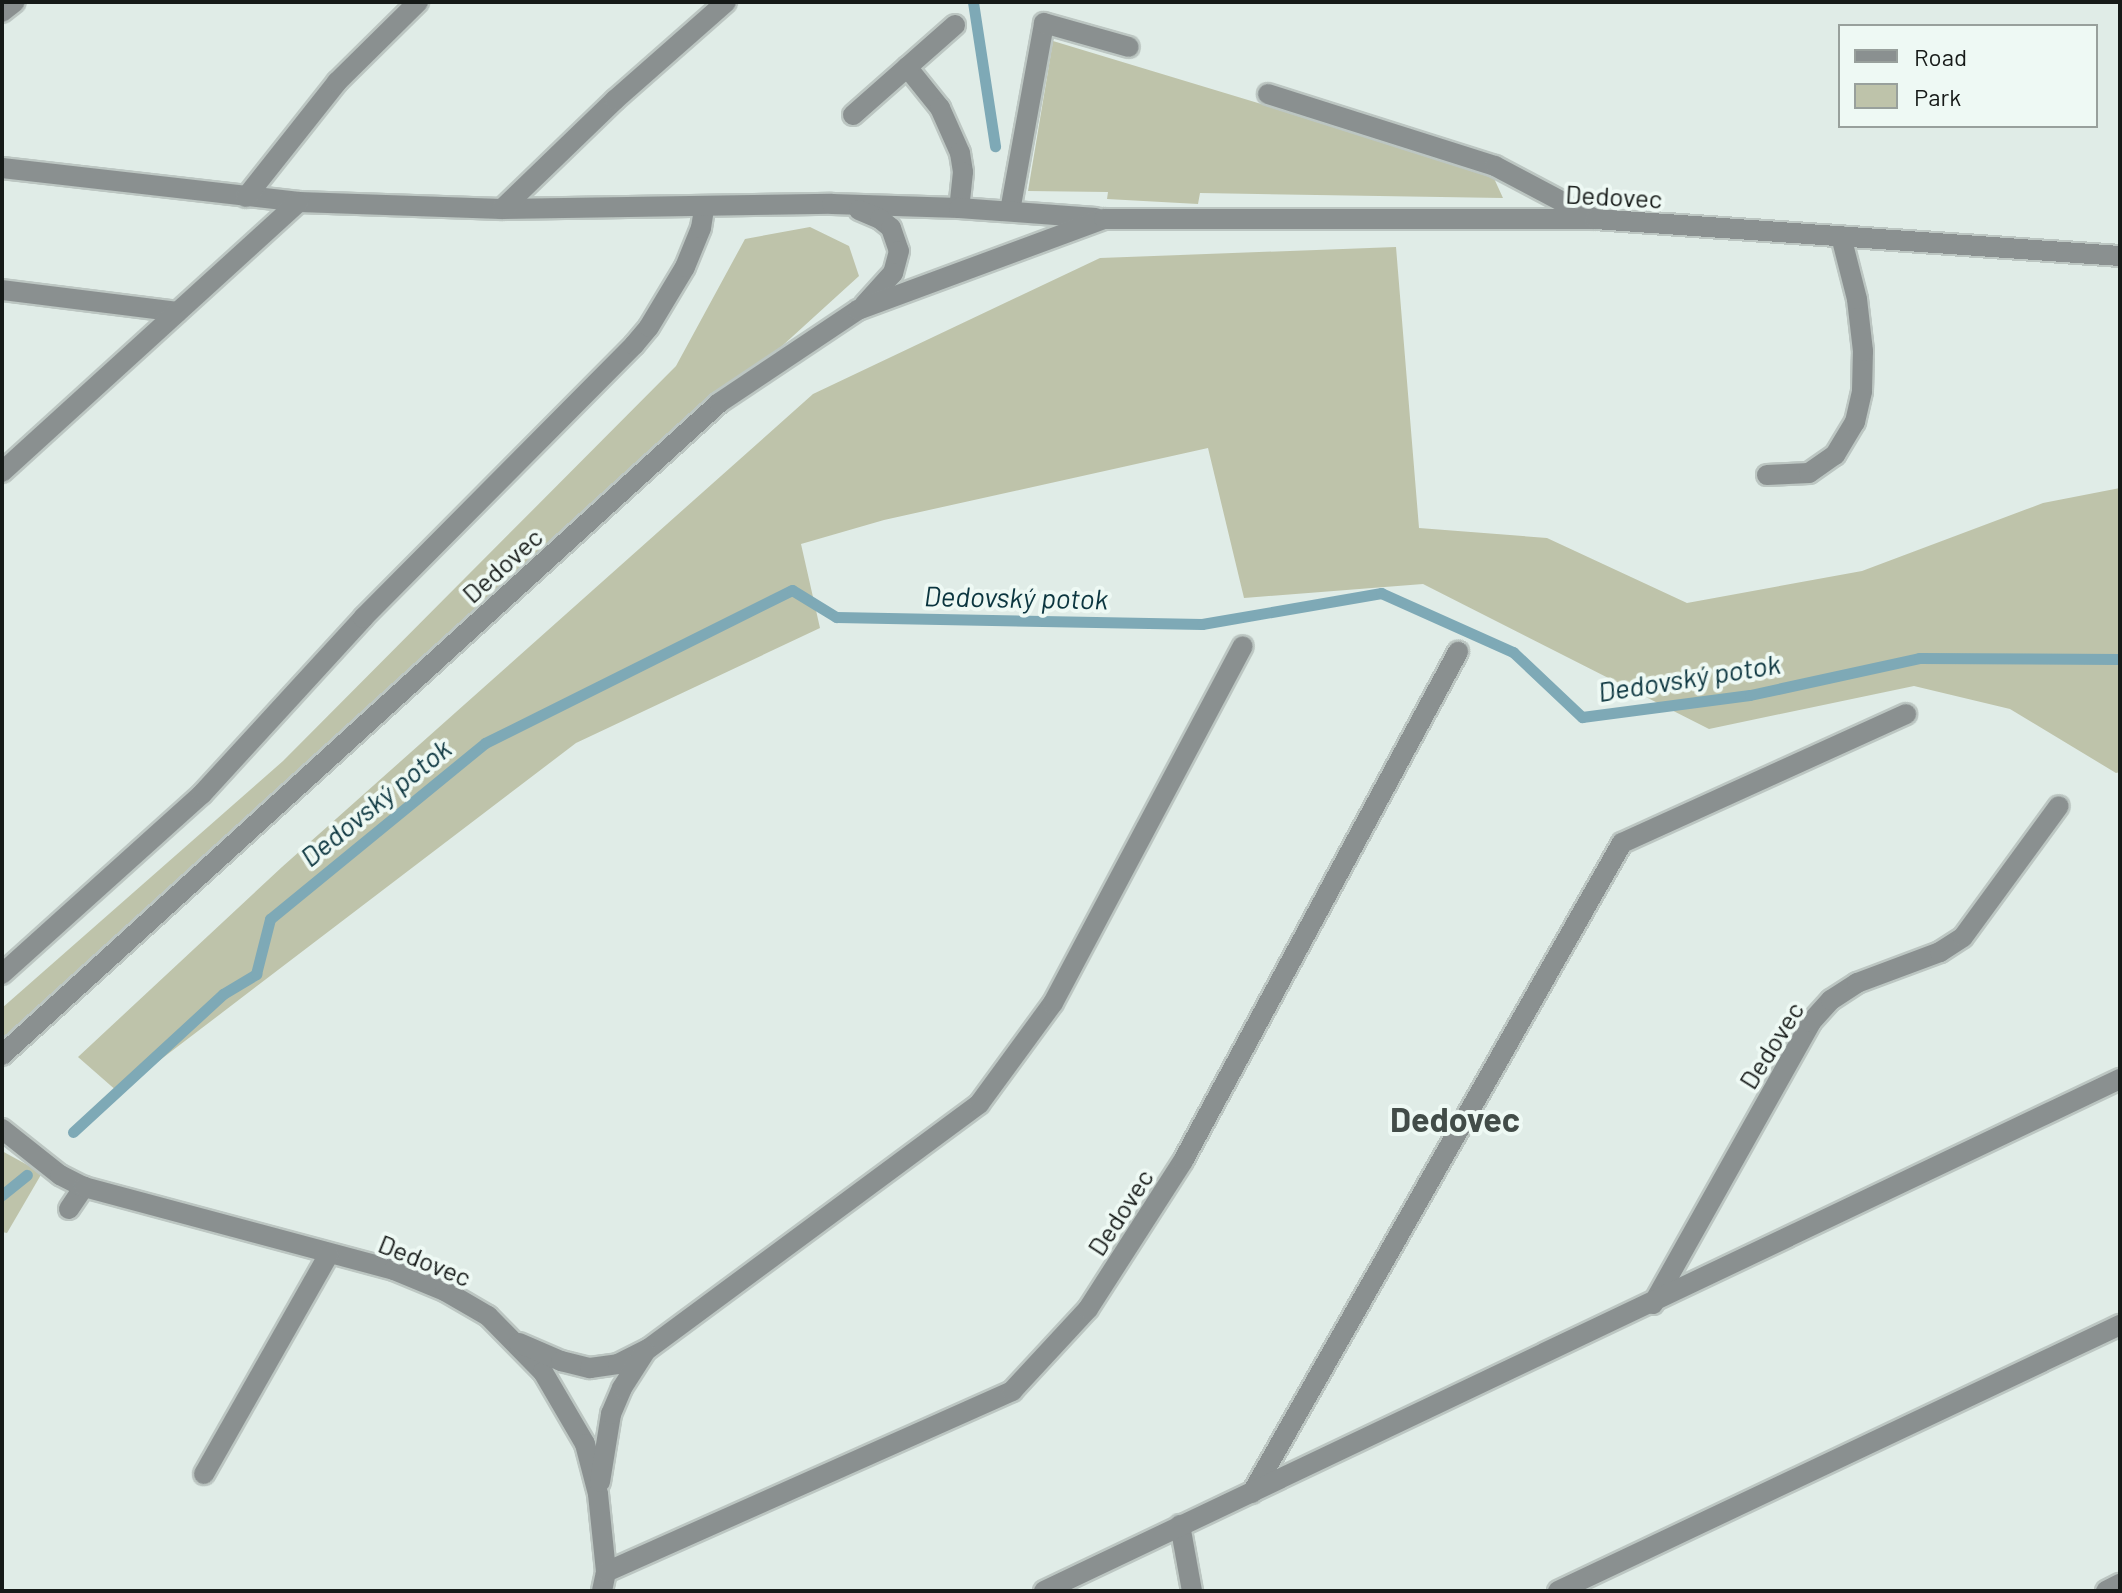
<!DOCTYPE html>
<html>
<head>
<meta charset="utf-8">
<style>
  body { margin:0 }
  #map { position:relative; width:2122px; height:1593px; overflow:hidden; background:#e0ece7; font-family:Barlow,sans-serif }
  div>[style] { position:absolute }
  .green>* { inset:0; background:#bec3aa }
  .stream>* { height:11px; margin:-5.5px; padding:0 5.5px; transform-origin:5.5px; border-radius:5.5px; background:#7ea9b6 }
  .roads { filter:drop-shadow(2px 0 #bcc6c2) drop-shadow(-2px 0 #bcc6c2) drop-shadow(0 2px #bcc6c2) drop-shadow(0 -2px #bcc6c2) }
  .lane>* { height:20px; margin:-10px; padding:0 10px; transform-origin:10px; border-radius:10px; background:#8a9090 }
  .street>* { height:20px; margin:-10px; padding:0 10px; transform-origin:10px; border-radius:10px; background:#8a9090 }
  span { translate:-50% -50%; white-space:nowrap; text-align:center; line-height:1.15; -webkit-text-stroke:8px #eef9f4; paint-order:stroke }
  .street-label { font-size:26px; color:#161a18 }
  .water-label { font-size:28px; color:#0b353f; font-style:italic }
  .district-label { font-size:34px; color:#424c48; font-weight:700 }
  .frame { position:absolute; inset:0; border:4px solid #161a18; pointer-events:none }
  .legend { position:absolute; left:1838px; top:24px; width:260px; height:104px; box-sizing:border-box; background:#eef9f4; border:2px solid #98a09c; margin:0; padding:10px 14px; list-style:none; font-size:24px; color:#161a18 }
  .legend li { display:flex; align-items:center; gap:16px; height:40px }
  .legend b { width:40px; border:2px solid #98a09c }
</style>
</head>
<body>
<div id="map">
  <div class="green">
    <i style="clip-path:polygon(1053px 41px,1492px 174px,1503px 198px,1200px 193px,1198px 204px,1107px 199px,1108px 192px,1028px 191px)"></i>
    <i style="clip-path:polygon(810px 227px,849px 246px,859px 276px,2px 1055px,2px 1008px,283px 761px,676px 366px,745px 239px)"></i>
    <i style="clip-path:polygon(1396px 247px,1419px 528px,1547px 538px,1687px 603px,1862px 571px,2043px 503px,2120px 488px,2120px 772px,2116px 773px,2010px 709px,1914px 686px,1709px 729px,1423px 584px,1244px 598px,1208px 448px,884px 520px,801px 544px,820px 628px,576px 743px,118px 1092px,78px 1057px,282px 867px,813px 394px,1100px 258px)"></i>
    <i style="clip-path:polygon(2px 1151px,42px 1173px,7px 1233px,2px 1232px)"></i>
  </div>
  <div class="stream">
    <i style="left:973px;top:2px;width:146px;rotate:81.3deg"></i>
    <i style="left:73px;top:1132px;width:204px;rotate:-42.6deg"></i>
    <i style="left:223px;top:994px;width:39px;rotate:-31deg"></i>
    <i style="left:256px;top:974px;width:57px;rotate:-75.7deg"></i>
    <i style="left:270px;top:919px;width:278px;rotate:-39.3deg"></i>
    <i style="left:485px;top:743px;width:343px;rotate:-26.5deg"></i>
    <i style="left:792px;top:590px;width:52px;rotate:31.5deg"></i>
    <i style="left:836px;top:617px;width:366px;rotate:1.1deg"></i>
    <i style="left:1202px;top:624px;width:182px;rotate:-9.8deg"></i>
    <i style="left:1381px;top:593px;width:145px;rotate:24.1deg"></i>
    <i style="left:1513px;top:652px;width:95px;rotate:43.3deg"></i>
    <i style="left:1582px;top:717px;width:169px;rotate:-7.5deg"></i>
    <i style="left:1750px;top:695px;width:173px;rotate:-12.3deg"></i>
    <i style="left:1919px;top:658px;width:201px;rotate:0.3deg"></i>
    <i style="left:2px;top:1195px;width:32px;rotate:-39deg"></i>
  </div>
  <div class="roads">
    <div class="lane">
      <i style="left:907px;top:67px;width:53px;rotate:51.2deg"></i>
      <i style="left:940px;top:108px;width:49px;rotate:66deg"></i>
      <i style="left:960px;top:153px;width:19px;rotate:81deg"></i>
      <i style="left:963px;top:172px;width:36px;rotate:96deg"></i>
      <i style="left:1268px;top:94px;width:238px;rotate:17.6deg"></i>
      <i style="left:1495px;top:166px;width:113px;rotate:27.9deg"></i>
      <i style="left:853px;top:115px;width:136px;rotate:-41.4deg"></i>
      <i style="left:1010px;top:211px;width:191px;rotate:-79.7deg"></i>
      <i style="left:1044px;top:23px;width:88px;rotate:15.8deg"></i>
      <i style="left:2px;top:290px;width:177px;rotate:7.1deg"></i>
      <i style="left:1767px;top:475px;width:42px;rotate:-2.7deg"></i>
      <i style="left:1809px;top:473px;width:32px;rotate:-35deg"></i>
      <i style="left:1835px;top:455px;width:39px;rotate:-59deg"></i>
      <i style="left:1855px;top:422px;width:32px;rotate:-77deg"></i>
      <i style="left:1862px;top:391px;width:40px;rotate:-88.6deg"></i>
      <i style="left:1863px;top:351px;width:52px;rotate:-96.6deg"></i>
      <i style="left:1857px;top:299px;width:65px;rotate:-104.3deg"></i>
      <i style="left:2px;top:974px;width:269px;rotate:-42deg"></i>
      <i style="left:202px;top:794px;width:239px;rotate:-47.5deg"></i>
      <i style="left:363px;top:618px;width:385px;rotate:-45.2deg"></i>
      <i style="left:634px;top:345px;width:23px;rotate:-50deg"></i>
      <i style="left:649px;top:327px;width:70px;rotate:-59deg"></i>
      <i style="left:685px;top:267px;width:42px;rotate:-67.7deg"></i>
      <i style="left:701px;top:228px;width:20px;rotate:-81deg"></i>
      <i style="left:69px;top:1209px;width:27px;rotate:-56deg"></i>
    </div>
    <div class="street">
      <i style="left:2px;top:12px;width:16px;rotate:-38deg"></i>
      <i style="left:2px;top:168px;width:299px;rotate:6.5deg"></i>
      <i style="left:299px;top:202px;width:203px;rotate:2deg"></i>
      <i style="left:502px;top:209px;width:330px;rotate:-0.9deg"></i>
      <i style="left:832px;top:204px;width:127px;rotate:1.8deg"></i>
      <i style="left:959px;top:208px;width:137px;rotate:4.2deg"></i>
      <i style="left:246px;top:197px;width:147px;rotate:-51.6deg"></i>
      <i style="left:337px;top:82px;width:114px;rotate:-44.6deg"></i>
      <i style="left:502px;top:209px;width:157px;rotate:-44deg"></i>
      <i style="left:615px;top:100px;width:148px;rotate:-41.4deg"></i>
      <i style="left:859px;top:210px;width:23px;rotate:23deg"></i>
      <i style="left:880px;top:219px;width:14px;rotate:39deg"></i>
      <i style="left:891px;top:228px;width:24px;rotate:71deg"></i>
      <i style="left:899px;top:251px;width:23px;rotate:105deg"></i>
      <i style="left:893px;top:273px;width:43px;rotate:132.2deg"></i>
      <i style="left:2px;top:472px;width:401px;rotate:-42.3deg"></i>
      <i style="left:2px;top:1055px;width:969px;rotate:-42.28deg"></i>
      <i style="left:719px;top:403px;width:167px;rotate:-33.8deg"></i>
      <i style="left:858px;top:310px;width:262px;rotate:-20.3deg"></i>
      <i style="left:1104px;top:219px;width:491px"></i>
      <i style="left:1595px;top:219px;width:526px;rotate:4.03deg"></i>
      <i style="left:2px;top:1129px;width:74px;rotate:38.4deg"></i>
      <i style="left:60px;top:1175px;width:27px;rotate:27deg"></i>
      <i style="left:84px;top:1187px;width:321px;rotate:15deg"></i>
      <i style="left:394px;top:1270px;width:55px;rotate:22.4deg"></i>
      <i style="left:445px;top:1291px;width:50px;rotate:30.2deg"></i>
      <i style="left:488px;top:1316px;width:78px;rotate:45.5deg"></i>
      <i style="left:543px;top:1372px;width:83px;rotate:59.7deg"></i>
      <i style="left:585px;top:1444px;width:52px;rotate:75.4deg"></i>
      <i style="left:598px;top:1494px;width:78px;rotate:84.1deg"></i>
      <i style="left:606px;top:1572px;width:19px;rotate:102deg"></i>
      <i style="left:1653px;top:1304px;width:323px;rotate:-60.7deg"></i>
      <i style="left:1811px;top:1022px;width:30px;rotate:-48deg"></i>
      <i style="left:1831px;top:1000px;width:31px;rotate:-33deg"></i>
      <i style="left:1857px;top:983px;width:89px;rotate:-20.5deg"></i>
      <i style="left:1940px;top:952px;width:27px;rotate:-33deg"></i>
      <i style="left:1963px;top:937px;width:162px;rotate:-53.8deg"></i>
      <i style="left:519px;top:1343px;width:46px;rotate:23.2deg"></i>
      <i style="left:561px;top:1361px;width:30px;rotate:14deg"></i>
      <i style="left:590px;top:1368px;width:28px;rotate:-8deg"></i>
      <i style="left:618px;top:1364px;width:34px;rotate:-27deg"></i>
      <i style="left:648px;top:1349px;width:412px;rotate:-36.5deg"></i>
      <i style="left:979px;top:1104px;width:125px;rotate:-53.8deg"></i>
      <i style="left:1053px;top:1003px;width:404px;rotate:-62deg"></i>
      <i style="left:204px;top:1474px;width:253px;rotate:-60.4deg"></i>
      <i style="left:600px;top:1482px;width:69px;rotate:-80.8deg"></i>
      <i style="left:611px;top:1414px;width:28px;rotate:-67deg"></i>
      <i style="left:622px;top:1388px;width:43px;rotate:-57.4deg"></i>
      <i style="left:1252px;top:1493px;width:748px;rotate:-60.35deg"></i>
      <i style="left:1622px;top:843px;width:312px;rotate:-24.4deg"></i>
      <i style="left:1180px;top:1525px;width:67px;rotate:79.7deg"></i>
      <i style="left:606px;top:1572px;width:445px;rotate:-24deg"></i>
      <i style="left:1012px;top:1391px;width:112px;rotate:-47.2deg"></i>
      <i style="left:1088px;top:1309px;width:176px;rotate:-57.3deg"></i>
      <i style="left:1183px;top:1161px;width:579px;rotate:-61.62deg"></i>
      <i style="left:1044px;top:1591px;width:1192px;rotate:-25.45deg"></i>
      <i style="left:1558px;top:1591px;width:622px;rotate:-25.33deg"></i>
      <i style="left:2106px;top:1591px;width:16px;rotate:-27deg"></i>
    </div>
  </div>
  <div class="street-label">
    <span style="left:1614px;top:196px;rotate:3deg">Dedovec</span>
    <span style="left:502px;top:565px;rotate:-42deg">Dedovec</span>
    <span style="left:1771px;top:1045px;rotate:-58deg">Dedovec</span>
    <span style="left:1120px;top:1212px;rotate:-57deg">Dedovec</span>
    <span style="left:425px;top:1260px;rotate:22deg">Dedovec</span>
  </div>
  <div class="water-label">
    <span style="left:1016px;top:597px;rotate:1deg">Dedovský potok</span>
    <span style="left:1689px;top:677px;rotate:-9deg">Dedovský potok</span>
    <span style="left:375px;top:802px;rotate:-39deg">Dedovský potok</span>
  </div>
  <div class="district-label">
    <span style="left:1455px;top:1119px">Dedovec</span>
  </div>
  <div class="frame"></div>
  <ul class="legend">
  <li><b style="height:10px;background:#8a9090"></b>Road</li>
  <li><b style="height:22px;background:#bec3aa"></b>Park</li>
  </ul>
</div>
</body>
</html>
